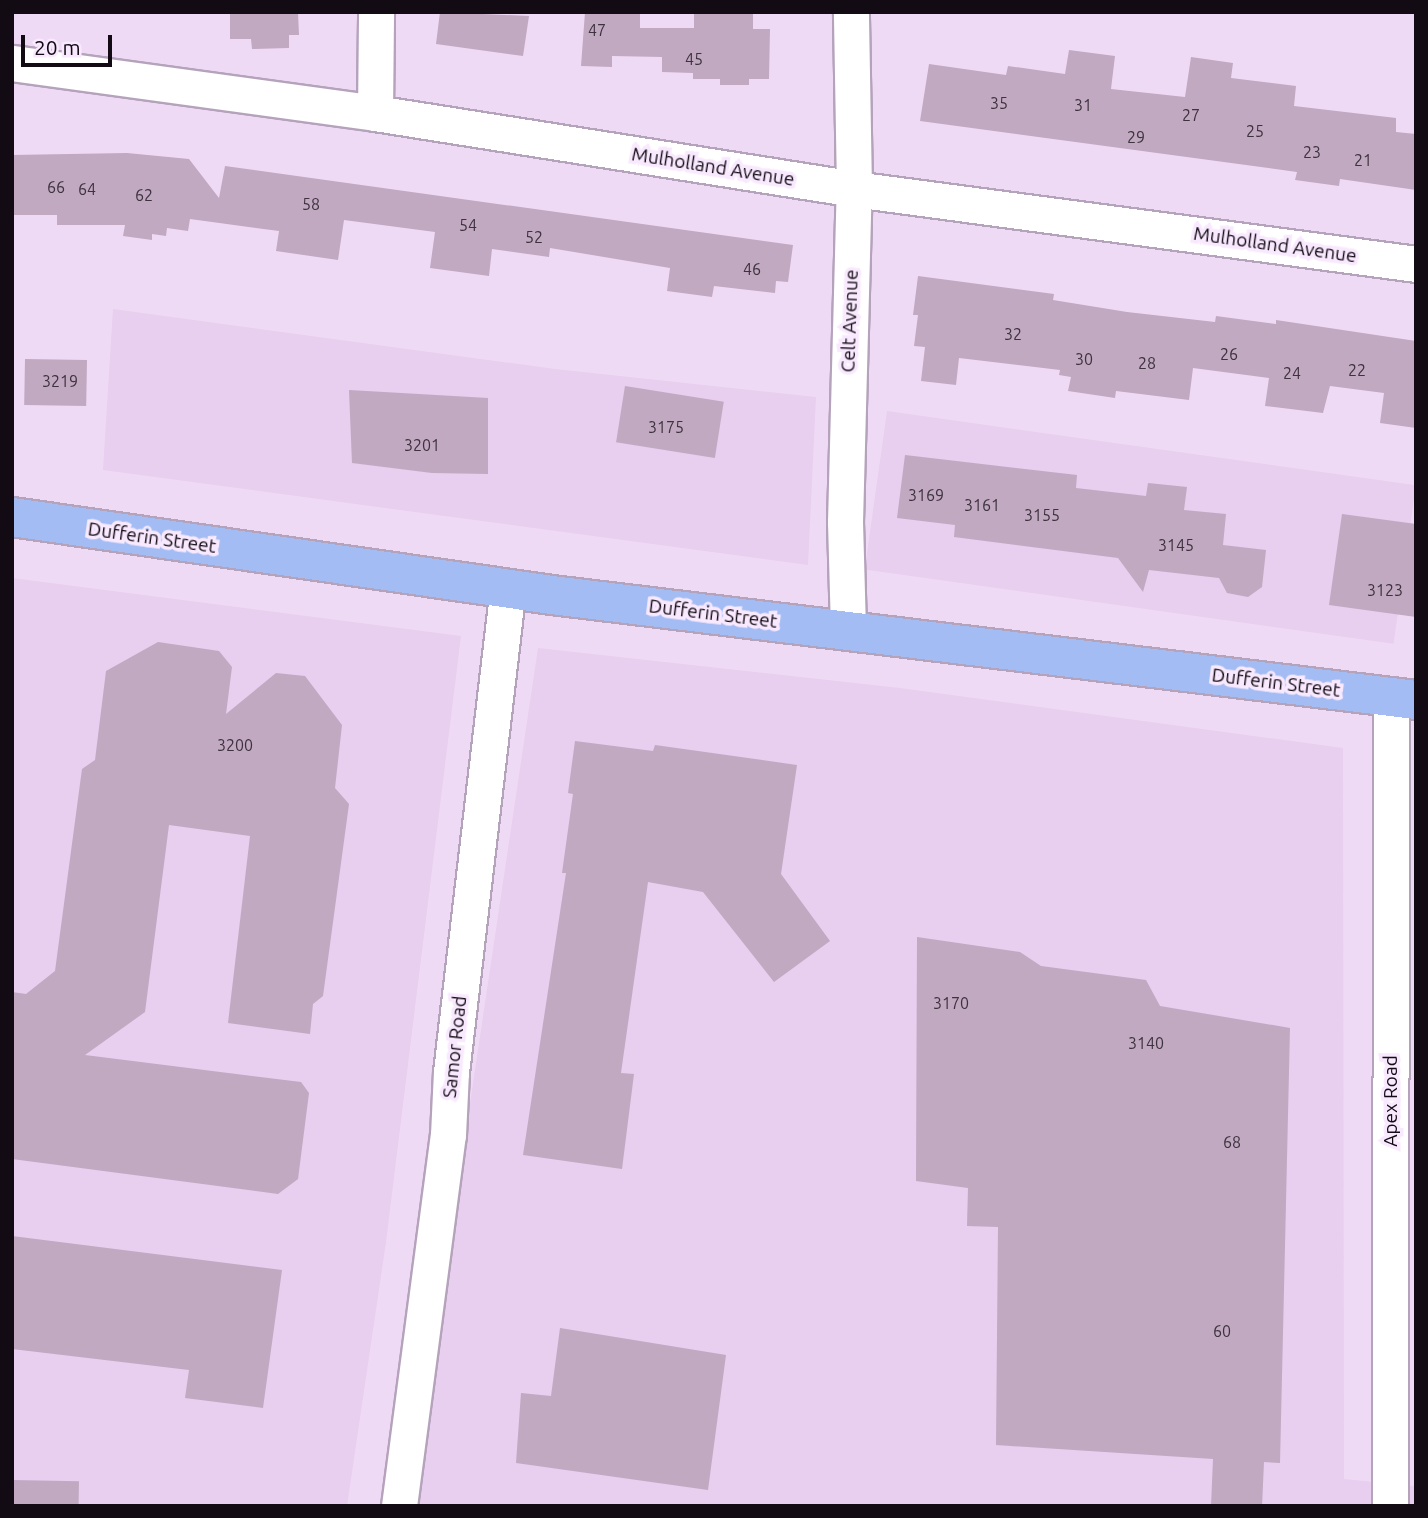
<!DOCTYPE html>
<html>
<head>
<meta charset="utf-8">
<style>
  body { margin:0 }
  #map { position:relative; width:1428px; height:1518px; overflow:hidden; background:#efdaf5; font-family:Ubuntu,sans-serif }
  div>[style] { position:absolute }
  .built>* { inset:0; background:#e8ceef; transform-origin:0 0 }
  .building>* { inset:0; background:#c0a9c1; transform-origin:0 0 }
  .roads { filter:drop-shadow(2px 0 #b5a2bb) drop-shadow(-2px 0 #b5a2bb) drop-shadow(0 2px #b5a2bb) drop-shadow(0 -2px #b5a2bb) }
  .minor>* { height:35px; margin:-17.5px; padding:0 17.5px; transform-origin:17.5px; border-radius:17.5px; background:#fff }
  .major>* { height:38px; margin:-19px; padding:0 19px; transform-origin:19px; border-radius:19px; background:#a3bdf4 }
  span { translate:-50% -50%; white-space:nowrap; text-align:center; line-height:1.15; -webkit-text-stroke:7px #f9e9fe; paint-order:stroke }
  .number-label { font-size:16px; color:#3e323f }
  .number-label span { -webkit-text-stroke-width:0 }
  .street-label { font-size:19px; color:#120b14 }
  .frame { position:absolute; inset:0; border:14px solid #120b14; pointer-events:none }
  .scale { position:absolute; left:21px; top:35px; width:91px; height:32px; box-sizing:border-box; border:4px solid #120b14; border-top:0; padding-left:9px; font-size:21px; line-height:24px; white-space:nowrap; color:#120b14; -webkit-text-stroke:5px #f9e9fe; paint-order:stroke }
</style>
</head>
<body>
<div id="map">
  <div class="built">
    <i style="clip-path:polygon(113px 309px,555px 369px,816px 397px,808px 565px,103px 470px)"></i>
    <i style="left:887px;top:411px;width:534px;height:160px;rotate:8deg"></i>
    <i style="clip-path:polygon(12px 578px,461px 636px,386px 1242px,347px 1506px,12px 1506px)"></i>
    <i style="clip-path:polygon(538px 648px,900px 688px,1343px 748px,1344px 1479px,1414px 1486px,1416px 1462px,1416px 1506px,417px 1506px,416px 1465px)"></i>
  </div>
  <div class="building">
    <i style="clip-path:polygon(230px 12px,298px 12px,299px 35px,289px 35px,289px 48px,252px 49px,251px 39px,230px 39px)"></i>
    <i style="clip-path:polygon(440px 12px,529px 16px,523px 56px,436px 44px)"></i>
    <i style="clip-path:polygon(585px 12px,640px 12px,640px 28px,694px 28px,694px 12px,753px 12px,753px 29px,770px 29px,769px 79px,749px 79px,749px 85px,720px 85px,720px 79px,693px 79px,693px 73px,662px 72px,662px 57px,612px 56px,612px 67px,581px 66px)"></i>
    <i style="clip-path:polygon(1069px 50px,1115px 56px,1111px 89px,1185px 97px,1191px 57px,1233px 63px,1231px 78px,1296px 86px,1294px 106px,1396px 118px,1396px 132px,1416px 134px,1416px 190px,1340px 179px,1339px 186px,1295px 180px,1297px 172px,920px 121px,929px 64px,1006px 75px,1008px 66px,1065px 74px)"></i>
    <i style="clip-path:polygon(127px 153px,189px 159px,219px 198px,225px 166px,793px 245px,788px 282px,776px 281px,775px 293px,714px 286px,712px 297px,667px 291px,670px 268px,550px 248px,549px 257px,492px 249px,489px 276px,430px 268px,435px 232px,344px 220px,338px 260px,276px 251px,279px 231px,190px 219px,188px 231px,167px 228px,166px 236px,152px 234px,152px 240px,123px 236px,125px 225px,57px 225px,57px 215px,12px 215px,12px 155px)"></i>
    <i style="clip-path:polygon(918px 276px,1054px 294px,1053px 300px,1127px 312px,1215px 322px,1216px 316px,1276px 324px,1276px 320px,1416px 341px,1416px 428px,1380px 423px,1384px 393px,1330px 386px,1323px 413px,1265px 406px,1269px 378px,1193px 368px,1189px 400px,1116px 391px,1115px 398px,1068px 391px,1071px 377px,1059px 375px,1060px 370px,959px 358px,956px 385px,921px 381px,925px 347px,914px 346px,918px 315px,913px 315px)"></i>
    <i style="left:25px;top:359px;width:62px;height:46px;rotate:1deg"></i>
    <i style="left:625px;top:386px;width:100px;height:57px;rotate:9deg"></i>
    <i style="clip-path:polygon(349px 390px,488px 398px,488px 474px,432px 473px,352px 463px)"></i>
    <i style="clip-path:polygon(905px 455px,1077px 475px,1076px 488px,1146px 496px,1148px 483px,1187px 487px,1184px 510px,1226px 514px,1223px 545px,1266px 550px,1262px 587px,1248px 597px,1227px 593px,1219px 578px,1149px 570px,1143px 592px,1118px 558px,954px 537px,955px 525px,897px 518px)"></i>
    <i style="clip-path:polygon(1342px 514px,1416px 524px,1416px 617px,1329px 605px)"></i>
    <i style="clip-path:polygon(158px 642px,219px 651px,232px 667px,226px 714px,276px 673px,305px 676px,342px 725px,335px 788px,349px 804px,323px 996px,313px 1004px,310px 1034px,228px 1023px,250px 836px,169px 825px,145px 1012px,85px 1055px,301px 1082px,309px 1093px,298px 1179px,278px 1194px,12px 1159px,12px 992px,26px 994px,55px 971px,82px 769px,95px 760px,106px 671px)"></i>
    <i style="clip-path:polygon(575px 741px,653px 751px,655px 745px,797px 765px,781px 874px,830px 941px,774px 982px,703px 892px,648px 882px,621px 1073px,634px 1074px,622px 1169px,523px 1155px,566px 873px,562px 873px,573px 794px,568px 793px)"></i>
    <i style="clip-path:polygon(917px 937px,1020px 952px,1041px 966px,1146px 980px,1160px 1006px,1290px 1028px,1280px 1463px,1264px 1462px,1262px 1506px,1211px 1506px,1213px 1459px,996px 1445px,998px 1227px,967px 1226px,968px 1188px,916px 1181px)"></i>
    <i style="clip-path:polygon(12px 1236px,282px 1270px,263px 1408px,185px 1398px,189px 1370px,12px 1349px)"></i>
    <i style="clip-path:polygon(560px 1328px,726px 1355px,708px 1490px,516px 1463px,521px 1393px,551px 1396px)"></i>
    <i style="left:12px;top:1480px;width:67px;height:26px;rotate:1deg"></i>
  </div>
  <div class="roads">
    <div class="minor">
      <i style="left:12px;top:63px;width:366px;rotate:7.8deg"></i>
      <i style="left:375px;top:113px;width:485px;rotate:9deg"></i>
      <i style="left:854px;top:189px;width:567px;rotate:7.6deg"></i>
      <i style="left:375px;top:113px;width:101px;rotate:-89.4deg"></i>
      <i style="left:848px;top:629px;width:107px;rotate:-91.6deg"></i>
      <i style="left:845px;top:522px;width:333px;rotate:-88.5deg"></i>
      <i style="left:854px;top:189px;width:177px;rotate:-91deg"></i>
      <i style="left:399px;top:1506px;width:374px;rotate:-82.5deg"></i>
      <i style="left:448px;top:1135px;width:63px;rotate:-87.3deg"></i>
      <i style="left:451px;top:1072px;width:487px;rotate:-83.3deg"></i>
      <i style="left:1390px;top:1506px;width:809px;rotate:-89.93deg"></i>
    </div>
    <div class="major">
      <i style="left:12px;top:517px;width:546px;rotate:8.22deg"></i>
      <i style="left:552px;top:595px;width:870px;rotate:6.93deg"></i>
    </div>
  </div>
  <div class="number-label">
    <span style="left:597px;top:30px">47</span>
    <span style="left:694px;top:59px">45</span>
    <span style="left:999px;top:103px">35</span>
    <span style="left:1083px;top:105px">31</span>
    <span style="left:1191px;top:115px">27</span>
    <span style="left:1255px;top:131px">25</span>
    <span style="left:1136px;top:137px">29</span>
    <span style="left:1312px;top:152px">23</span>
    <span style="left:1363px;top:160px">21</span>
    <span style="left:56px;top:187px">66</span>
    <span style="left:87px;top:189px">64</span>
    <span style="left:144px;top:195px">62</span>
    <span style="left:311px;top:204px">58</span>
    <span style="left:468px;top:225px">54</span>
    <span style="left:534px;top:237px">52</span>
    <span style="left:752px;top:269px">46</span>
    <span style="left:1013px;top:334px">32</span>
    <span style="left:1229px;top:354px">26</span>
    <span style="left:1084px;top:359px">30</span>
    <span style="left:1147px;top:363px">28</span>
    <span style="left:1357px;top:370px">22</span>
    <span style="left:1292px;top:373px">24</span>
    <span style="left:60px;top:381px">3219</span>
    <span style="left:666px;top:427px">3175</span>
    <span style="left:422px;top:445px">3201</span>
    <span style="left:926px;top:495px">3169</span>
    <span style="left:982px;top:505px">3161</span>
    <span style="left:1042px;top:515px">3155</span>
    <span style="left:1176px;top:545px">3145</span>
    <span style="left:1385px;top:590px">3123</span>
    <span style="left:235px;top:745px">3200</span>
    <span style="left:951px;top:1003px">3170</span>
    <span style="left:1146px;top:1043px">3140</span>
    <span style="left:1232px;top:1142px">68</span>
    <span style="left:1222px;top:1331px">60</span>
  </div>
  <div class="street-label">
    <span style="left:713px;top:167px;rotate:9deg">Mulholland Avenue</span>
    <span style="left:1275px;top:245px;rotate:8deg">Mulholland Avenue</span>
    <span style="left:850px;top:321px;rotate:-88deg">Celt Avenue</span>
    <span style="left:152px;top:538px;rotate:8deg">Dufferin Street</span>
    <span style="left:713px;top:614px;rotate:7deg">Dufferin Street</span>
    <span style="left:1276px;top:683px;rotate:7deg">Dufferin Street</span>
    <span style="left:455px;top:1047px;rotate:-84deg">Samor Road</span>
    <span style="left:1391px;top:1101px;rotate:-90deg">Apex Road</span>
  </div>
  <div class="frame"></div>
  <div class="scale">20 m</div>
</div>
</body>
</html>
